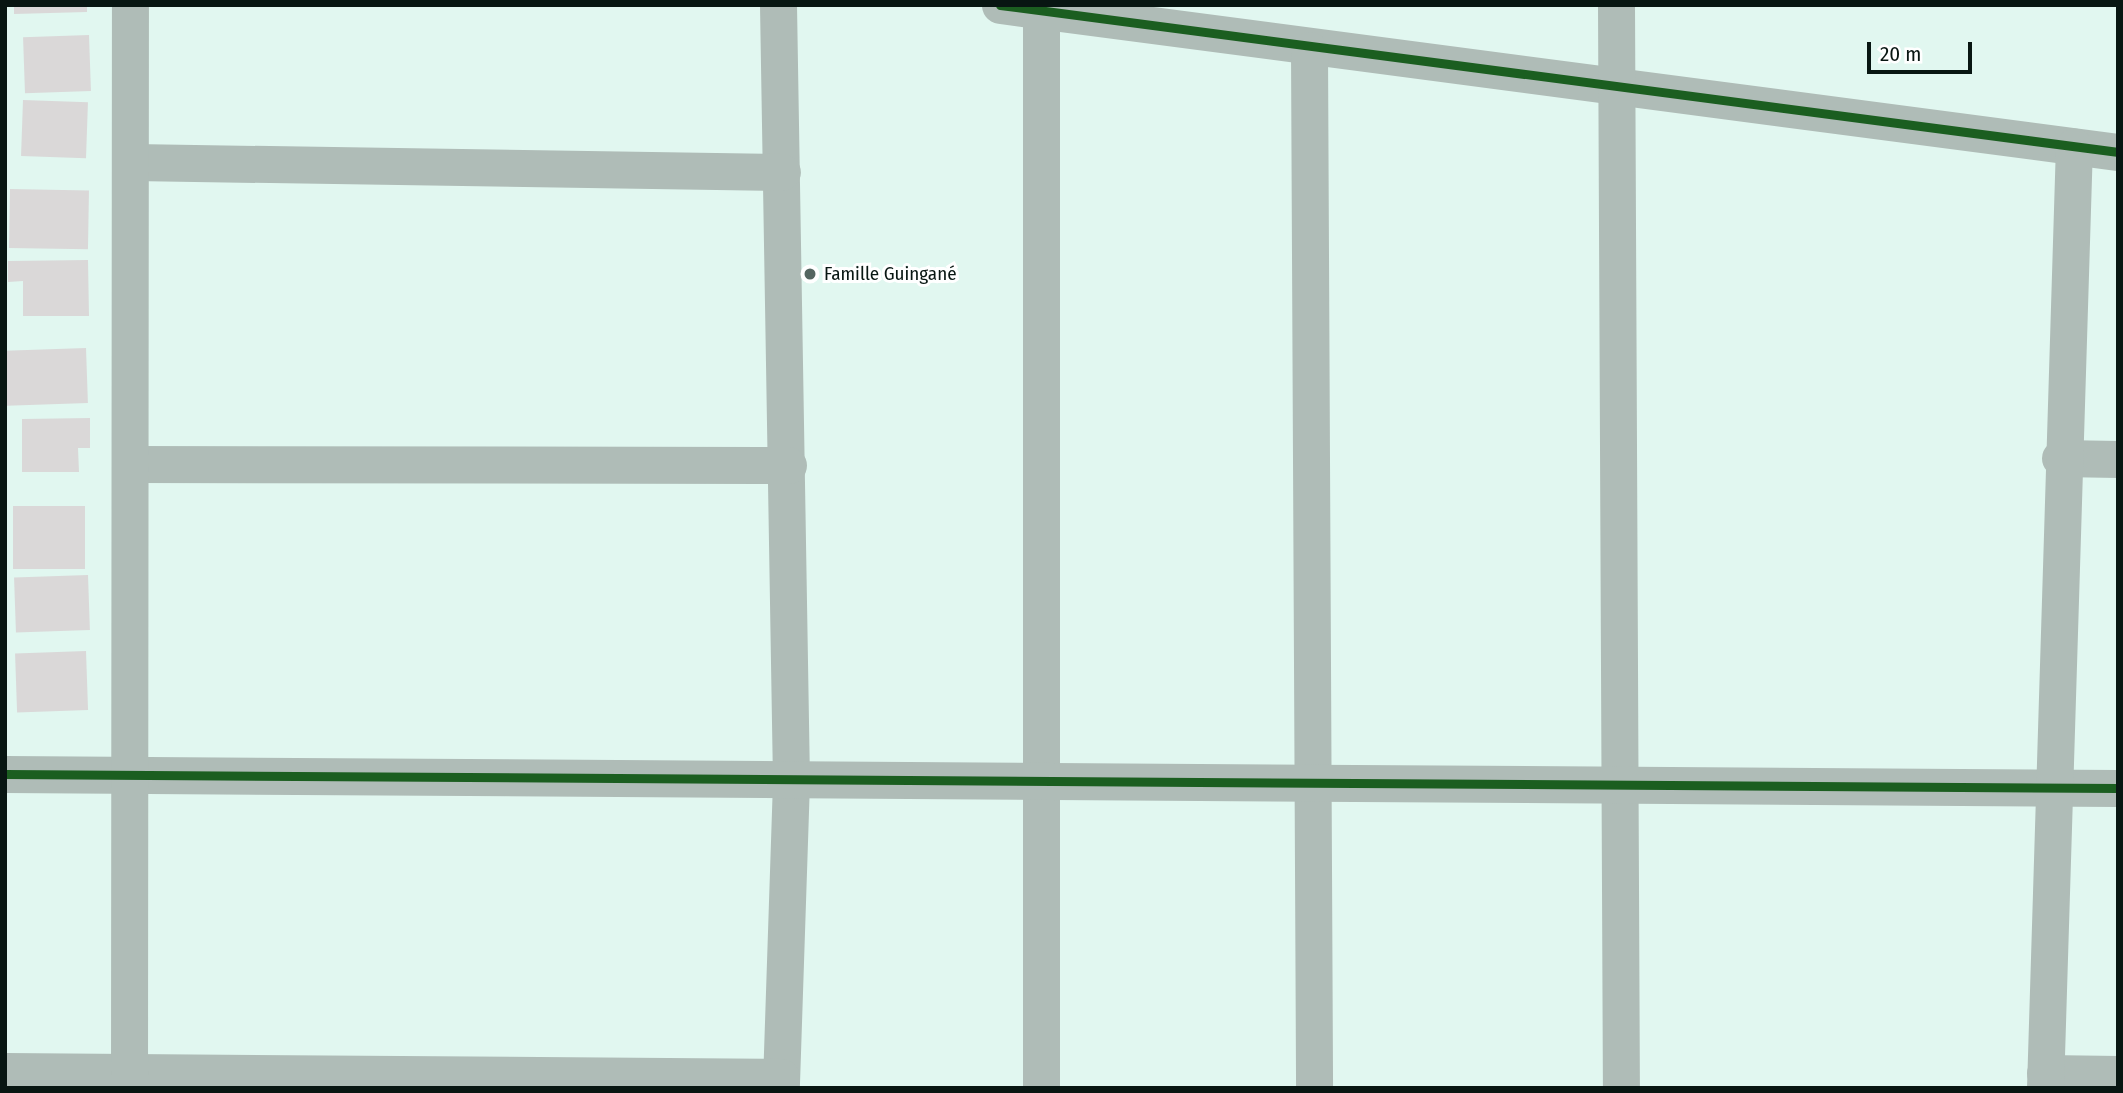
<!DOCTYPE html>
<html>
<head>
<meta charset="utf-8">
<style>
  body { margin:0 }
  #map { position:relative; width:2123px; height:1093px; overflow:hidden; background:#e1f7f0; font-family:"Fira Sans Condensed",sans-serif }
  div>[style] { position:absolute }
  .building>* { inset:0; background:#dad8d8; transform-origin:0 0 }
  .minor>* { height:37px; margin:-18.5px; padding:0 18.5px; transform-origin:18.5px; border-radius:18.5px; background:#afbcb7 }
  .cycleway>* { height:9px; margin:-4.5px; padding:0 4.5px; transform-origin:4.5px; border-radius:4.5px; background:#1b5e20 }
  .dots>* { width:19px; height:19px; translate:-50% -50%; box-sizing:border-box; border:4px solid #fff; border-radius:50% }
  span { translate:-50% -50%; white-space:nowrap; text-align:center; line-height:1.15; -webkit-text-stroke:6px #fff; paint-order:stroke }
  .poi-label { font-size:19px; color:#081612 }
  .left { translate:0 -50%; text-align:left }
  .frame { position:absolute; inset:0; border:7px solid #081612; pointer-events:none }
  .scale { position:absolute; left:1867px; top:42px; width:105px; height:32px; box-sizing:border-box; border:4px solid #081612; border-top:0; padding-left:9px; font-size:21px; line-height:24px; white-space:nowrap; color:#081612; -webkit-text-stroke:5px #fff; paint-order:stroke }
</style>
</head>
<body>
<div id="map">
  <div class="building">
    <i style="clip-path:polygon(14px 5px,87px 5px,87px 12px,14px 14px)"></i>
    <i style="left:89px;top:35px;width:56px;height:66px;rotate:88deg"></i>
    <i style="left:23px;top:100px;width:65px;height:56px;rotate:2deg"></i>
    <i style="left:10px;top:189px;width:79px;height:59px;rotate:1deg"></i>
    <i style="clip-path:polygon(88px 260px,89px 316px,23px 316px,23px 281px,8px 282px,8px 261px)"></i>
    <i style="left:86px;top:348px;width:55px;height:81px;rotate:88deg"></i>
    <i style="clip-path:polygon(90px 418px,90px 448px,78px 448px,79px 472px,22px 472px,22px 419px)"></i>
    <i style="left:13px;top:506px;width:72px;height:63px"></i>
    <i style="left:88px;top:575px;width:55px;height:74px;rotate:88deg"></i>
    <i style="left:86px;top:651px;width:59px;height:71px;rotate:88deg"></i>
  </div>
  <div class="minor">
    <i style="left:778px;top:5px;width:776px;rotate:89.04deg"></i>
    <i style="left:791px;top:781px;width:307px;rotate:91.9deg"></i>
    <i style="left:1000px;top:5px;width:1128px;rotate:7.49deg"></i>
    <i style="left:1616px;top:5px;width:1083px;rotate:89.74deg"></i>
    <i style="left:1041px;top:13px;width:1075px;rotate:90deg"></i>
    <i style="left:1309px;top:50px;width:1038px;rotate:89.72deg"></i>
    <i style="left:133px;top:162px;width:649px;rotate:0.88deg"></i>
    <i style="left:2060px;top:458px;width:58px;rotate:1deg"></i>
    <i style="left:130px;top:464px;width:658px;rotate:0.09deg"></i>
    <i style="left:5px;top:774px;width:2113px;rotate:0.38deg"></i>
    <i style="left:5px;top:1071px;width:776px;rotate:0.44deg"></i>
    <i style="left:2045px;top:1073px;width:73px;rotate:0.8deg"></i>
    <i style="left:129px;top:1088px;width:1083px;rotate:-89.95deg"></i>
    <i style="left:2045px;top:1088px;width:942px;rotate:-88.24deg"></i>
  </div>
  <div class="cycleway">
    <i style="left:1000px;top:5px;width:1128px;rotate:7.49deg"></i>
    <i style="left:5px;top:774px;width:2113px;rotate:0.38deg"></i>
  </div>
  <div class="dots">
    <i style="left:810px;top:274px;background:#546560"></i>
  </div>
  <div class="poi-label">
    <span class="left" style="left:824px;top:274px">Famille Guingané</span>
  </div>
  <div class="frame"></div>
  <div class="scale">20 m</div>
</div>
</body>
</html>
